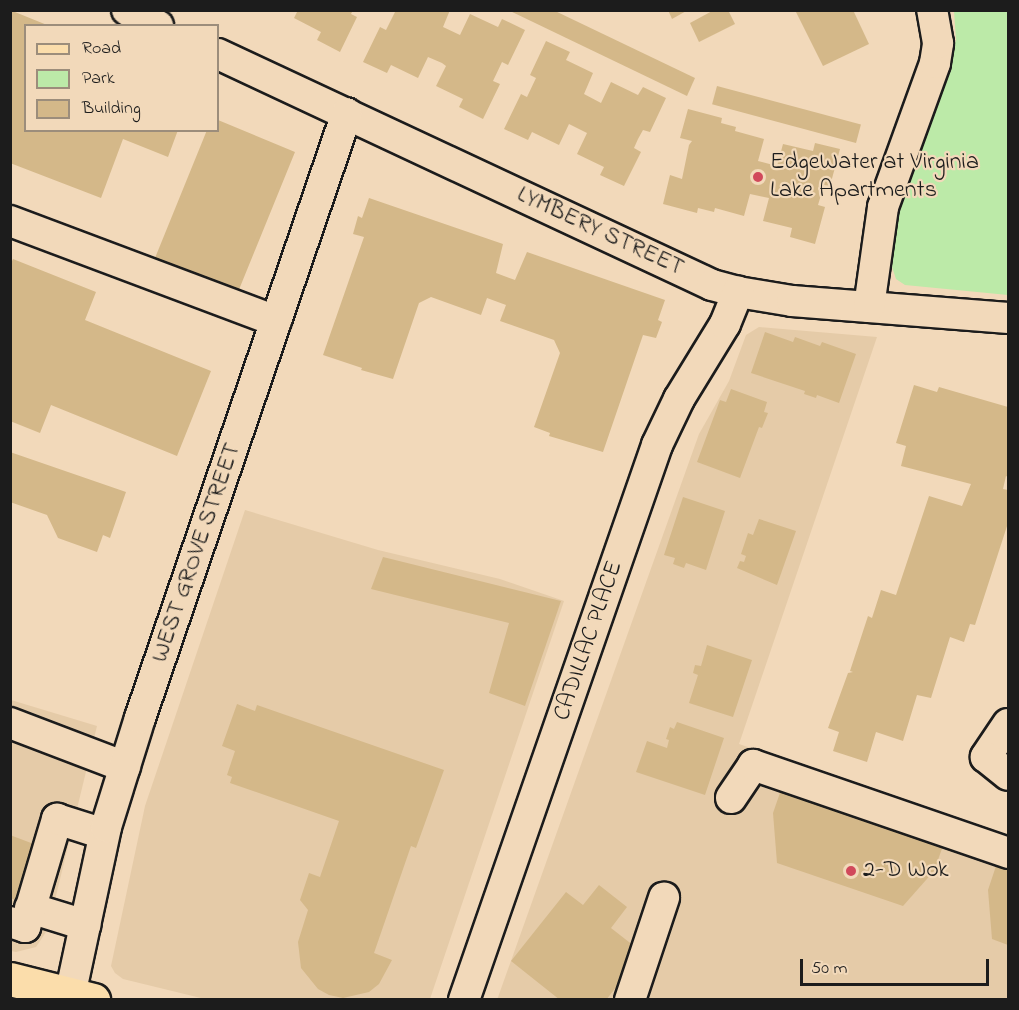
<!DOCTYPE html>
<html>
<head>
<meta charset="utf-8">
<style>
  body { margin:0 }
  #map { position:relative; width:1019px; height:1010px; overflow:hidden; background:#f2d9ba; font-family:"Indie Flower",sans-serif }
  div>[style] { position:absolute }
  .built>* { inset:0; background:#e5cba8 }
  .green>* { inset:0; background:#bceaa8 }
  .building>* { inset:0; background:#d4b889; transform-origin:0 0 }
  .roads { filter:drop-shadow(2px 0 #1c1c1c) drop-shadow(-2px 0 #1c1c1c) drop-shadow(0 2px #1c1c1c) drop-shadow(0 -2px #1c1c1c) }
  .minor>* { height:30px; margin:-15px; padding:0 15px; transform-origin:15px; border-radius:15px; background:#f2d9ba }
  .major>* { height:33px; margin:-16.5px; padding:0 16.5px; transform-origin:16.5px; border-radius:16.5px; background:#fbddab }
  .dots>* { width:16px; height:16px; translate:-50% -50%; box-sizing:border-box; border:3px solid #f2d9ba; border-radius:50% }
  span { translate:-50% -50%; white-space:nowrap; text-align:center; line-height:1.15; -webkit-text-stroke:4.5px #f2d9ba; paint-order:stroke }
  .poi-label { font-size:24px; color:#1c1c1c }
  .left { translate:0 -50%; text-align:left }
  .street-label { font-size:24px; color:#1c1c1c }
  .frame { position:absolute; inset:0; border:12px solid #1c1c1c; pointer-events:none }
  .legend { position:absolute; left:24px; top:24px; width:195px; height:108px; box-sizing:border-box; background:#f2d9ba; border:2px solid #9c8d7b; margin:0; padding:8px 10px; list-style:none; font-size:18px; color:#1c1c1c }
  .legend li { display:flex; align-items:center; gap:12px; height:30px }
  .legend b { width:30px; border:2px solid #9c8d7b }
  .scale { position:absolute; left:800px; top:959px; width:189px; height:27px; box-sizing:border-box; border:3px solid #1c1c1c; border-top:0; padding-left:8px; font-size:18px; line-height:21px; white-space:nowrap; color:#1c1c1c; -webkit-text-stroke:4px #f2d9ba; paint-order:stroke }
</style>
</head>
<body>
<div id="map">
  <div class="built">
    <i style="clip-path:polygon(759px 327px,877px 337px,739px 744px,1008px 836px,1008px 999px,497px 1000px,699px 434px,729px 381px,746px 335px)"></i>
    <i style="clip-path:polygon(245px 510px,378px 550px,500px 579px,564px 601px,430px 999px,205px 999px,123px 979px,115px 973px,111px 966px,145px 806px)"></i>
    <i style="clip-path:polygon(11px 700px,97px 726px,48px 929px,36px 947px,16px 952px,11px 951px)"></i>
  </div>
  <div class="green">
    <i style="clip-path:polygon(954px 11px,1008px 11px,1008px 295px,905px 285px,896px 279px,892px 267px,894px 221px,956px 40px)"></i>
  </div>
  <div class="building">
    <i style="clip-path:polygon(10px 10px,47px 25px,26px 26px,26px 130px,178px 130px,168px 157px,123px 139px,101px 198px,10px 163px)"></i>
    <i style="clip-path:polygon(298px 10px,353px 10px,351px 14px,357px 17px,340px 52px,317px 40px,321px 32px,294px 18px)"></i>
    <i style="clip-path:polygon(396px 10px,450px 10px,443px 27px,460px 35px,470px 14px,498px 27px,502px 19px,525px 30px,508px 65px,502px 62px,493px 81px,500px 84px,483px 119px,459px 107px,463px 99px,436px 86px,446px 66px,442px 63px,428px 57px,418px 78px,391px 65px,387px 73px,363px 62px,380px 27px,386px 30px)"></i>
    <i style="clip-path:polygon(508px 10px,553px 10px,695px 78px,687px 96px)"></i>
    <i style="clip-path:polygon(668px 10px,688px 10px,672px 19px)"></i>
    <i style="clip-path:polygon(714px 10px,728px 10px,735px 24px,699px 42px,690px 23px)"></i>
    <i style="clip-path:polygon(795px 10px,853px 10px,869px 44px,823px 66px)"></i>
    <i style="clip-path:polygon(546px 41px,570px 52px,566px 60px,593px 73px,584px 94px,601px 103px,611px 82px,638px 95px,643px 87px,666px 98px,650px 132px,643px 130px,638px 139px,634px 148px,641px 152px,624px 186px,600px 175px,604px 167px,577px 154px,587px 133px,569px 124px,559px 145px,532px 132px,528px 140px,504px 129px,521px 94px,527px 97px,536px 78px,530px 75px)"></i>
    <i style="left:717px;top:86px;width:149px;height:19px;rotate:15deg"></i>
    <i style="clip-path:polygon(688px 109px,722px 118px,721px 123px,736px 127px,735px 131px,764px 139px,758px 161px,777px 166px,783px 144px,813px 151px,815px 143px,840px 149px,830px 186px,824px 185px,818px 205px,825px 207px,815px 244px,790px 237px,792px 228px,763px 221px,769px 198px,764px 197px,750px 194px,744px 216px,715px 208px,714px 212px,698px 208px,697px 213px,663px 204px,670px 175px,682px 179px,689px 145px,692px 141px,680px 138px)"></i>
    <i style="clip-path:polygon(218px 120px,295px 152px,238px 292px,155px 258px,207px 130px,218px 130px)"></i>
    <i style="clip-path:polygon(369px 198px,503px 244px,496px 273px,515px 280px,527px 252px,665px 300px,658px 320px,662px 322px,656px 338px,643px 335px,603px 452px,549px 436px,550px 433px,534px 427px,560px 353px,554px 340px,500px 321px,506px 305px,487px 298px,481px 315px,431px 297px,419px 303px,393px 379px,361px 370px,362px 368px,323px 355px,364px 237px,353px 234px,358px 216px,362px 218px)"></i>
    <i style="clip-path:polygon(13px 259px,96px 292px,85px 320px,211px 371px,177px 456px,51px 405px,40px 433px,10px 421px,10px 265px)"></i>
    <i style="clip-path:polygon(765px 332px,793px 342px,795px 337px,820px 346px,822px 342px,856px 354px,839px 403px,817px 395px,816px 398px,804px 394px,805px 391px,751px 373px)"></i>
    <i style="clip-path:polygon(914px 385px,937px 392px,939px 387px,1008px 407px,1008px 477px,1006px 476px,1003px 489px,1008px 490px,1008px 523px,975px 625px,970px 624px,964px 642px,950px 637px,931px 698px,917px 695px,903px 741px,876px 732px,867px 762px,833px 751px,839px 732px,828px 728px,848px 673px,853px 672px,850px 671px,868px 616px,872px 618px,881px 590px,896px 595px,929px 496px,962px 506px,971px 484px,901px 466px,906px 446px,896px 443px)"></i>
    <i style="clip-path:polygon(731px 389px,767px 402px,764px 412px,768px 413px,762px 428px,759px 427px,740px 478px,697px 462px,720px 400px,726px 402px)"></i>
    <i style="clip-path:polygon(10px 452px,126px 492px,110px 538px,103px 535px,97px 552px,58px 538px,47px 515px,10px 502px)"></i>
    <i style="clip-path:polygon(683px 497px,725px 511px,706px 570px,686px 563px,684px 568px,673px 564px,675px 558px,664px 555px)"></i>
    <i style="clip-path:polygon(759px 519px,796px 531px,777px 585px,737px 568px,740px 561px,744px 562px,746px 556px,741px 554px,748px 533px,753px 535px)"></i>
    <i style="clip-path:polygon(383px 557px,561px 601px,525px 706px,489px 693px,509px 623px,371px 589px)"></i>
    <i style="clip-path:polygon(707px 645px,752px 660px,733px 717px,689px 703px,698px 675px,693px 673px,695px 665px,701px 666px)"></i>
    <i style="clip-path:polygon(237px 704px,255px 711px,257px 705px,444px 770px,416px 848px,411px 846px,374px 953px,392px 960px,379px 984px,369px 992px,343px 998px,329px 995px,318px 989px,301px 968px,298px 942px,308px 910px,300px 900px,309px 873px,320px 877px,339px 821px,230px 783px,232px 777px,227px 775px,235px 751px,222px 746px)"></i>
    <i style="clip-path:polygon(677px 722px,724px 738px,705px 795px,636px 772px,647px 741px,667px 748px,669px 740px,666px 739px,670px 727px,674px 729px)"></i>
    <i style="clip-path:polygon(782px 787px,944px 843px,934px 871px,903px 906px,777px 863px,773px 813px)"></i>
    <i style="clip-path:polygon(10px 835px,39px 846px,19px 901px,10px 898px)"></i>
    <i style="clip-path:polygon(997px 863px,1008px 867px,1008px 945px,992px 939px,988px 890px)"></i>
    <i style="clip-path:polygon(599px 885px,627px 907px,611px 928px,643px 953px,606px 1000px,560px 1000px,511px 961px,566px 892px,583px 905px)"></i>
  </div>
  <div class="roads">
    <div class="minor">
      <i style="left:127px;top:10px;width:35px;rotate:27deg"></i>
      <i style="left:218px;top:54px;width:545px;rotate:25.06deg"></i>
      <i style="left:712px;top:285px;width:27px;rotate:15deg"></i>
      <i style="left:738px;top:292px;width:55px;rotate:9.5deg"></i>
      <i style="left:792px;top:301px;width:217px;rotate:4.5deg"></i>
      <i style="left:10px;top:221px;width:284px;rotate:20.6deg"></i>
      <i style="left:869px;top:307px;width:101px;rotate:-82deg"></i>
      <i style="left:883px;top:207px;width:153px;rotate:-70.1deg"></i>
      <i style="left:935px;top:63px;width:20px;rotate:-81deg"></i>
      <i style="left:938px;top:43px;width:34px;rotate:-100deg"></i>
      <i style="left:10px;top:723px;width:123px;rotate:20.9deg"></i>
      <i style="left:1008px;top:724px;width:40px;rotate:124deg"></i>
      <i style="left:986px;top:757px;width:28px;rotate:39deg"></i>
      <i style="left:731px;top:798px;width:40px;rotate:-56deg"></i>
      <i style="left:753px;top:765px;width:270px;rotate:19deg"></i>
      <i style="left:30px;top:908px;width:58px;rotate:17.2deg"></i>
      <i style="left:10px;top:922px;width:16px;rotate:18deg"></i>
      <i style="left:25px;top:927px;width:113px;rotate:-73.5deg"></i>
      <i style="left:57px;top:819px;width:49px;rotate:17.7deg"></i>
      <i style="left:69px;top:1000px;width:177px;rotate:-77.9deg"></i>
      <i style="left:106px;top:827px;width:114px;rotate:-72.7deg"></i>
      <i style="left:140px;top:718px;width:639px;rotate:-71.11deg"></i>
      <i style="left:464px;top:1000px;width:588px;rotate:-70.82deg"></i>
      <i style="left:657px;top:445px;width:51px;rotate:-64.4deg"></i>
      <i style="left:679px;top:399px;width:88px;rotate:-58.5deg"></i>
      <i style="left:725px;top:324px;width:35px;rotate:-68deg"></i>
      <i style="left:630px;top:1000px;width:108px;rotate:-71.6deg"></i>
    </div>
    <div class="major">
      <i style="left:10px;top:979px;width:86px;rotate:14.2deg"></i>
    </div>
  </div>
  <div class="dots">
    <i style="left:758px;top:177px;background:#d1495b"></i>
    <i style="left:851px;top:871px;background:#d1495b"></i>
  </div>
  <div class="poi-label">
    <span class="left" style="left:770px;top:177px">EdgeWater at Virginia<br>Lake Apartments</span>
    <span class="left" style="left:863px;top:871px">2-D Wok</span>
  </div>
  <div class="street-label">
    <span style="left:600px;top:232px;rotate:25deg">LYMBERY STREET</span>
    <span style="left:197px;top:553px;rotate:-71deg">WEST GROVE STREET</span>
    <span style="left:589px;top:641px;rotate:-71deg">CADILLAC PLACE</span>
  </div>
  <div class="frame"></div>
  <ul class="legend">
  <li><b style="height:8px;background:#fbddab"></b>Road</li>
  <li><b style="height:16px;background:#bceaa8"></b>Park</li>
  <li><b style="height:16px;background:#d4b889"></b>Building</li>
  </ul>
  <div class="scale">50 m</div>
</div>
</body>
</html>
